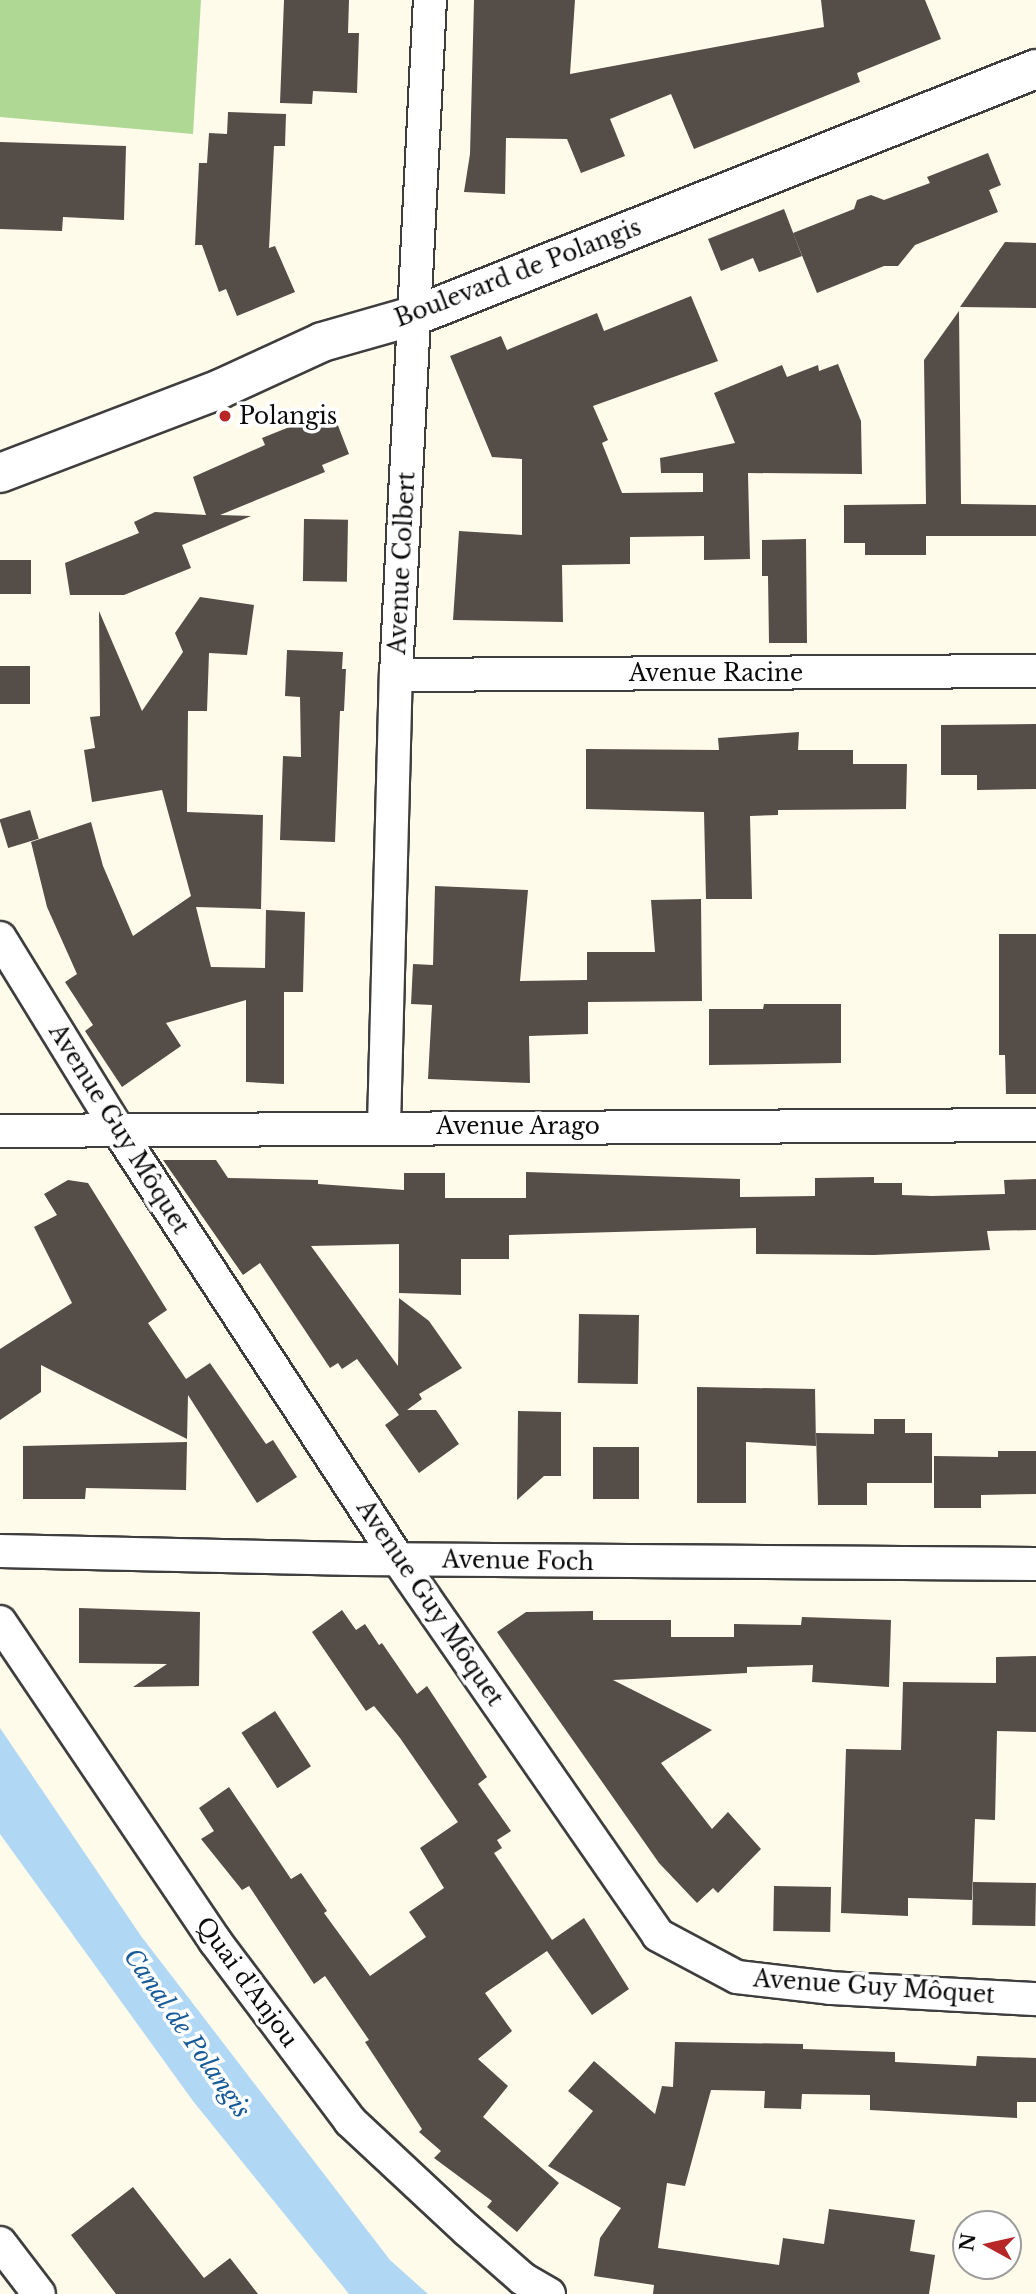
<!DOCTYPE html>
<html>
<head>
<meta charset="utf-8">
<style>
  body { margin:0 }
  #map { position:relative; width:1036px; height:2294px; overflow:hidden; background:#fffbea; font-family:"Libre Baskerville",serif }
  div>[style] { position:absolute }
  .forest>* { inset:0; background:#b0d895 }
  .water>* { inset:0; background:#b0d8f4 }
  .building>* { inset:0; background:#544d48; transform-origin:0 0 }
  .roads { filter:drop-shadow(2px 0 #3e3e3e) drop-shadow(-2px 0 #3e3e3e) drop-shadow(0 2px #3e3e3e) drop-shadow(0 -2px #3e3e3e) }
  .minor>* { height:32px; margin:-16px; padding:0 16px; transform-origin:16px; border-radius:16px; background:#fff }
  .tertiary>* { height:38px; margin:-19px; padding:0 19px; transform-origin:19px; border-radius:19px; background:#fff }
  .dots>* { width:19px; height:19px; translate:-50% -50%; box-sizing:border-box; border:4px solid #fff; border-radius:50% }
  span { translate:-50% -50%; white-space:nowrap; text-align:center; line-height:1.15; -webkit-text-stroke:7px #fff; paint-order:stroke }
  .street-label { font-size:23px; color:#0b0b0b }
  .poi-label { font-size:23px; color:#0b0b0b }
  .left { translate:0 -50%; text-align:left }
  .water-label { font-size:24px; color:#185b99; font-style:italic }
  .north { position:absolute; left:952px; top:2210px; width:70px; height:70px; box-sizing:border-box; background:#fff; border:2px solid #9d9d9d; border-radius:50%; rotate:278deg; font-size:19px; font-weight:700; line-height:28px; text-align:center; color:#0b0b0b }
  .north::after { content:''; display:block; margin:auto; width:24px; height:32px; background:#b82728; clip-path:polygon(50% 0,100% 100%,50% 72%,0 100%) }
</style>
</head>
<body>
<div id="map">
  <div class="forest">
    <i style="clip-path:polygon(0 0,201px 0,193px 134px,0 117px)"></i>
  </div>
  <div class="water">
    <i style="clip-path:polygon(0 1728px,141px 1936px,390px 2260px,428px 2294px,349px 2294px,193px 2101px,0 1834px)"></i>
  </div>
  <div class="building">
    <i style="clip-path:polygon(284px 0,349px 0,348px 33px,359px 33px,357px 93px,313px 91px,312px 104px,280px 103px)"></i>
    <i style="clip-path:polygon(474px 0,575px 0,570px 74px,824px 27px,821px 0,925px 0,941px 39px,857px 73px,860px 82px,694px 149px,671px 94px,610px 119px,625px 156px,581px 173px,567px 139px,506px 138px,505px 194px,464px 192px,470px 154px)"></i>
    <i style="clip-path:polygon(228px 112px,286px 114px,285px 146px,274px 146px,269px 248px,275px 246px,295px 292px,237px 316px,226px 289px,219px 292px,202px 245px,195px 245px,199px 163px,207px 163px,209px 133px,227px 134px)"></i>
    <i style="clip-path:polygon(0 142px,126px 146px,124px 220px,63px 217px,62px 231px,0 229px)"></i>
    <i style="clip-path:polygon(988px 153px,1001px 185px,989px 190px,998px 212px,915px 245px,898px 266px,884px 266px,817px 293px,793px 233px,854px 209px,857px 200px,871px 195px,884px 200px,930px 183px,927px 177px)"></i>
    <i style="clip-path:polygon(784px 209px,802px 256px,759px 272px,753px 258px,721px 271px,708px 239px)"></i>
    <i style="clip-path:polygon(1005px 242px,1036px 243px,1036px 308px,960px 307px)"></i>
    <i style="clip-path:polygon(691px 296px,718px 361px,593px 406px,608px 440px,602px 443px,622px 493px,703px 492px,703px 473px,661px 473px,660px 458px,735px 443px,714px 393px,782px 365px,787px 377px,818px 365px,819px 371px,838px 364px,861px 421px,862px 474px,748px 473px,750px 559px,704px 560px,704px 536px,630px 537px,630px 564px,562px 565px,563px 622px,453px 620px,459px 531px,522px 535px,522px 459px,492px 457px,450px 356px,501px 336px,507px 350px,597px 313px,604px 331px)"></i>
    <i style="clip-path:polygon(959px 311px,961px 504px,1036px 505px,1036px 536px,926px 536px,926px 555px,865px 555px,865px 543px,844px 543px,844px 505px,926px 504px,924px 360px)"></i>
    <i style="clip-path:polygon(332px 410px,349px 454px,322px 465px,325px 472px,220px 515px,251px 516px,182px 545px,191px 568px,124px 595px,70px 595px,65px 563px,139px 533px,134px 522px,155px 512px,206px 515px,193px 477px,265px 445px,262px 438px)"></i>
    <i style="left:304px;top:519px;width:44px;height:62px;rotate:1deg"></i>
    <i style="clip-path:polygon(806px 539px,807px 643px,769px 643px,768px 576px,762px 576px,762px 540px)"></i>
    <i style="left:0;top:560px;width:31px;height:34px"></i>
    <i style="clip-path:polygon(200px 597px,254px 605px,247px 655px,209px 653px,207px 711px,188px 711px,187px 812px,263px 815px,261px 909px,196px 907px,211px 967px,265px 968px,266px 910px,305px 912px,303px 992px,284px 992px,284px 1084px,246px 1082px,246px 1000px,166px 1023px,181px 1046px,122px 1087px,85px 1031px,93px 1025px,65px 982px,77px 974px,47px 907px,31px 842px,91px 822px,103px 866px,133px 936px,191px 896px,162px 790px,92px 802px,84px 750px,95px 748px,90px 717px,100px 716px,99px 611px,142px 711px,183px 652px,175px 633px)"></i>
    <i style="clip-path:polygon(287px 650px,343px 652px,342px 669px,346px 669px,344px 711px,340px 711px,335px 842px,280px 840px,283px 756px,301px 757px,300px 697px,285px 696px)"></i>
    <i style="left:0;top:666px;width:30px;height:38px"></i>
    <i style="clip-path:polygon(1036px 724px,1036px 789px,977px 790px,977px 775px,941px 775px,941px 725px)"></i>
    <i style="clip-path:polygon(799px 732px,798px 750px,853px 750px,853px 764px,907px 764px,906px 809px,778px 810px,778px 815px,750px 816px,752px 899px,706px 899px,704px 812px,586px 809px,586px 749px,719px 750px,718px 738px)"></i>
    <i style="left:30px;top:810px;width:30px;height:32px;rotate:73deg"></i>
    <i style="clip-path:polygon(435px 886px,528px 890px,520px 981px,587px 980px,587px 952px,655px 952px,651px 900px,701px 899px,702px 1001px,588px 1002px,588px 996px,588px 1034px,529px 1036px,530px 1083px,428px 1079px,432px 1005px,411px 1004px,413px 964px,433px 965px)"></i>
    <i style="clip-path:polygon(999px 934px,1036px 934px,1036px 1094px,1006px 1094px,1005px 1055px,999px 1055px)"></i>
    <i style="clip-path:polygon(764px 1004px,841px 1004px,841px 1063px,709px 1065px,709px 1009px,763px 1009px)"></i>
    <i style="clip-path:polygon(163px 1160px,216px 1160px,228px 1178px,318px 1180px,318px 1184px,404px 1190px,404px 1173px,445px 1173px,445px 1198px,526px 1198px,526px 1172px,740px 1179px,740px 1197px,815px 1196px,815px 1178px,874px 1177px,874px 1183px,902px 1183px,902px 1195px,932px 1196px,1005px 1194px,1004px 1180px,1036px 1179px,1036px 1230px,987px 1231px,990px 1250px,874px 1255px,756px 1254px,756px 1228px,509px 1235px,509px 1259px,461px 1259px,461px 1295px,399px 1293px,399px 1244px,311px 1246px,398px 1366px,399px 1298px,429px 1321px,462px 1368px,419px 1394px,422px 1399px,407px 1410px,436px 1410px,459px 1444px,419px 1473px,385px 1425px,399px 1415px,357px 1359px,342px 1369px,338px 1363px,330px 1368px,260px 1263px,243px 1275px)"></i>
    <i style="clip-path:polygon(68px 1180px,88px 1183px,167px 1310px,148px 1323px,186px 1379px,210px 1363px,266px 1444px,273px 1440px,297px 1477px,257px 1503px,188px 1395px,187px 1439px,41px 1365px,41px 1392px,0 1420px,0 1349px,72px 1303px,34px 1227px,57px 1215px,44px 1194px)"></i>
    <i style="left:579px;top:1314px;width:60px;height:69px;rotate:1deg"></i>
    <i style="clip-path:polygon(697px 1387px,815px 1389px,816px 1446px,746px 1442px,746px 1503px,697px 1503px)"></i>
    <i style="clip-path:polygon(518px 1411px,561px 1412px,561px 1476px,544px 1476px,517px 1500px)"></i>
    <i style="clip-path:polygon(874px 1419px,905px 1419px,905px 1433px,932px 1433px,932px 1483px,867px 1483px,867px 1505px,818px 1505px,816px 1433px,874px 1434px)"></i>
    <i style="clip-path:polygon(187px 1442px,186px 1490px,86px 1488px,85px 1499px,23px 1499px,23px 1446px)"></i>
    <i style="left:593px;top:1447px;width:46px;height:52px"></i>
    <i style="clip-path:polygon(998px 1451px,1036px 1451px,1036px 1494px,981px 1495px,981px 1508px,934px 1508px,934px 1456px,998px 1457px)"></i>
    <i style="clip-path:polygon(79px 1608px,200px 1612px,199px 1686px,133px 1687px,167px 1664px,79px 1663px)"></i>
    <i style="clip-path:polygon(342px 1610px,356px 1630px,365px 1624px,379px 1645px,382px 1643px,417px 1694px,427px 1686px,487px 1777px,478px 1784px,511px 1831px,497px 1840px,502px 1848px,494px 1853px,552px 1940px,584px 1918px,629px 1989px,592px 2015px,547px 1951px,485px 1993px,512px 2031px,478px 2059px,508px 2086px,483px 2117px,559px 2183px,517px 2232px,487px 2207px,492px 2201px,434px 2158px,441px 2151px,419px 2132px,422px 2129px,365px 2042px,369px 2040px,325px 1976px,314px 1984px,249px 1886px,242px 1890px,201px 1839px,214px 1831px,199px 1808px,229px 1787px,291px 1879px,301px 1873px,327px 1911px,324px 1913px,370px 1976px,426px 1937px,409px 1912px,444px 1888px,420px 1848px,458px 1822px,400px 1738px,374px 1706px,366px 1711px,312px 1632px)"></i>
    <i style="clip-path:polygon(593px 1611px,593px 1620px,671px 1620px,671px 1637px,734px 1637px,734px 1624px,801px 1625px,802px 1617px,891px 1620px,889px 1687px,812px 1682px,813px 1665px,747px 1667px,747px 1673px,613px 1680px,712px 1730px,661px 1763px,712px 1829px,728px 1812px,761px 1849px,718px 1893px,713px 1888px,697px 1903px,659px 1863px,497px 1632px,526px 1612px)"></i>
    <i style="clip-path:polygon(1036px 1656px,1036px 1732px,997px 1731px,995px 1820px,975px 1819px,972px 1900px,908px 1898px,908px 1916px,841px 1913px,846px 1749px,901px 1750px,903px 1682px,996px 1683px,996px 1657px)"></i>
    <i style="left:275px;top:1711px;width:66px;height:40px;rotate:57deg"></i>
    <i style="left:973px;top:1882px;width:63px;height:43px;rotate:1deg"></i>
    <i style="left:774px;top:1886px;width:57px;height:45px;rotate:1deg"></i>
    <i style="clip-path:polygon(675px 2042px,803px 2044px,803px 2049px,895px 2052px,895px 2062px,976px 2066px,977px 2056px,1036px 2058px,1036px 2102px,1017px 2102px,1017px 2118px,870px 2110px,870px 2095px,802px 2094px,801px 2109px,764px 2108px,765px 2091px,711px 2090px,685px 2186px,667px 2183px,658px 2248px,779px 2265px,783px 2238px,824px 2244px,829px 2209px,915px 2220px,910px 2251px,935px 2255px,929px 2294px,653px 2294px,654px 2285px,594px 2276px,600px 2238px,621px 2208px,548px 2166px,593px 2111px,568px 2091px,594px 2061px,655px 2114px,662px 2086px,673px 2087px)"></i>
    <i style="clip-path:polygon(133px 2187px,204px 2278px,230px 2258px,258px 2294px,116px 2294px,71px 2235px)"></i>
  </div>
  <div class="roads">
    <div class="minor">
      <i style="left:396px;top:675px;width:640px;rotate:-0.36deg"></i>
      <i style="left:0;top:938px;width:225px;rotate:58.4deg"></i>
      <i style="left:118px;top:1130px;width:512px;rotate:56.87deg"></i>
      <i style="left:398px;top:1559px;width:457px;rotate:55.3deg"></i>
      <i style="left:658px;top:1935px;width:89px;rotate:28deg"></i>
      <i style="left:737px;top:1977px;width:94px;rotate:6.7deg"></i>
      <i style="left:830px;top:1988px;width:206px;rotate:3.1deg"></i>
      <i style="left:384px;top:1126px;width:451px;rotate:-88.5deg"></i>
      <i style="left:396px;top:675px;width:676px;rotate:-87.12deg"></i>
      <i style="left:0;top:1131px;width:1036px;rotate:-0.33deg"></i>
      <i style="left:0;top:1551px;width:355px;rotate:1.3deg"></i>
      <i style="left:355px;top:1559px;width:681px;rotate:0.42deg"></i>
      <i style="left:0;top:1622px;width:385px;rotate:56deg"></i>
      <i style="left:215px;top:1941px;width:225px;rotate:53.1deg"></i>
      <i style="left:350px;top:2121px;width:160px;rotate:43deg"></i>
      <i style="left:467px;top:2230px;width:74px;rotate:41.2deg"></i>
      <i style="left:523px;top:2279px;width:30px;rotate:30deg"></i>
      <i style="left:0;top:2243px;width:64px;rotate:52.6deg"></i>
    </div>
    <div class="tertiary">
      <i style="left:0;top:473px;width:235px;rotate:-20.9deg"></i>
      <i style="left:220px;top:389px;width:112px;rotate:-24.7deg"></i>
      <i style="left:322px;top:342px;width:99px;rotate:-15.9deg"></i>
      <i style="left:417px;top:315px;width:666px;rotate:-21.67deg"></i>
    </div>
  </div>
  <div class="dots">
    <i style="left:225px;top:416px;background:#b82728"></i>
  </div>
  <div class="street-label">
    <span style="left:518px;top:273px;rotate:-21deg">Boulevard de Polangis</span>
    <span style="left:402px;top:563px;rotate:-87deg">Avenue Colbert</span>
    <span style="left:716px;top:673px">Avenue Racine</span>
    <span style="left:518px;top:1126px">Avenue Arago</span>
    <span style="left:119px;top:1129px;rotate:58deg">Avenue Guy Môquet</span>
    <span style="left:518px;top:1561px;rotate:1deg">Avenue Foch</span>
    <span style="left:430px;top:1603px;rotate:56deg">Avenue Guy Môquet</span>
    <span style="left:247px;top:1982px;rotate:54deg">Quai d'Anjou</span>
    <span style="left:874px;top:1987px;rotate:4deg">Avenue Guy Môquet</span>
  </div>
  <div class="poi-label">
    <span class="left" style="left:239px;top:416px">Polangis</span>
  </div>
  <div class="water-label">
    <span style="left:187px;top:2033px;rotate:55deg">Canal de Polangis</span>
  </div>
  <div class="north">N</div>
</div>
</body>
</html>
